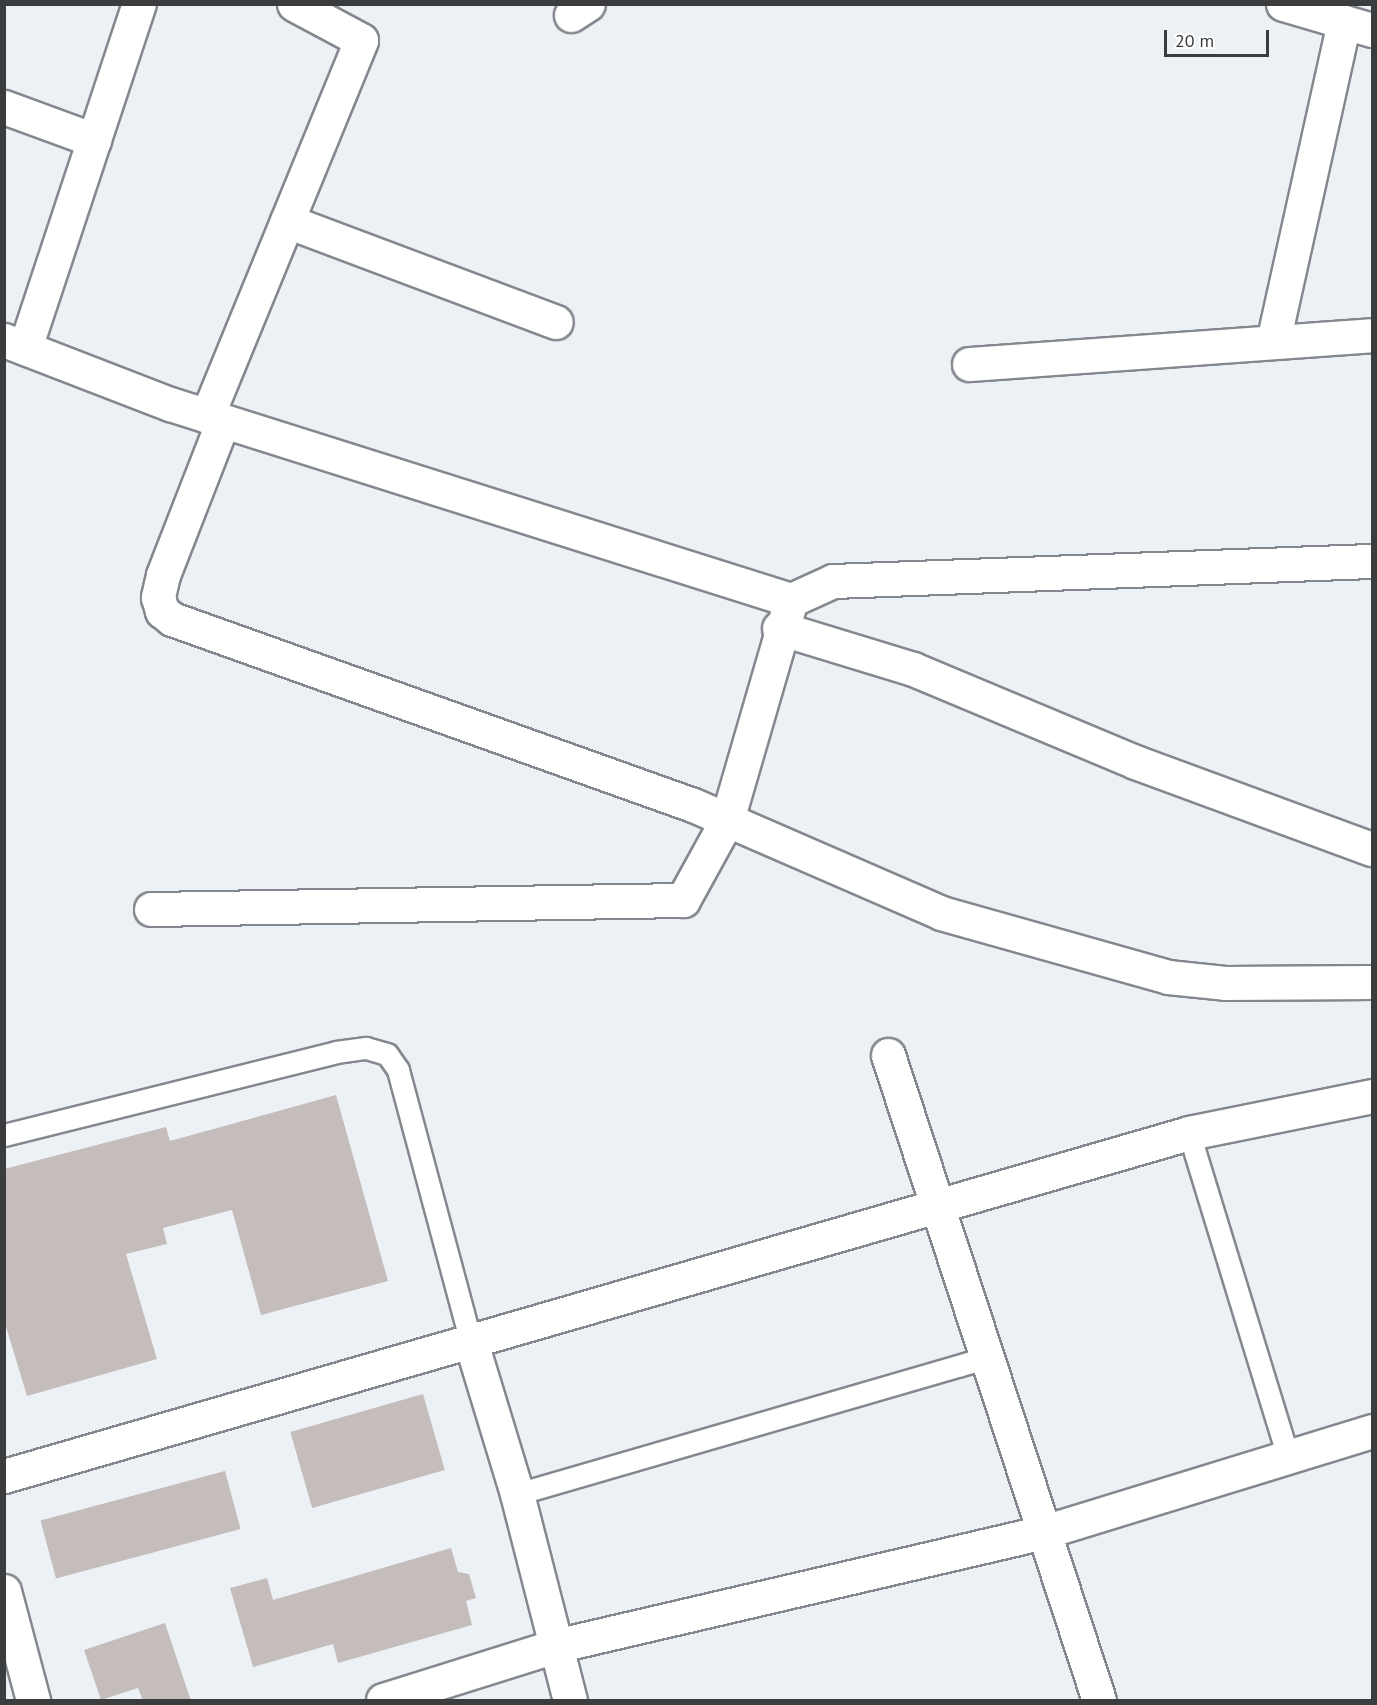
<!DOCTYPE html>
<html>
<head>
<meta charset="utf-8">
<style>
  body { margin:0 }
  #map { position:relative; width:1377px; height:1705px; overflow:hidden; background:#ecf1f6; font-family:"PT Sans",sans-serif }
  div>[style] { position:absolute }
  .building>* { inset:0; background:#c5bdbc; transform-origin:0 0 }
  .roads { filter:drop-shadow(2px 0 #84888e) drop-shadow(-2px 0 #84888e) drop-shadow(0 2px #84888e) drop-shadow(0 -2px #84888e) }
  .service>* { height:21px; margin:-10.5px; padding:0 10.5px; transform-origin:10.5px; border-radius:10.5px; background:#fff }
  .minor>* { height:33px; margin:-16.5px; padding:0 16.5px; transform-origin:16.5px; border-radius:16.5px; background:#fff }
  span { translate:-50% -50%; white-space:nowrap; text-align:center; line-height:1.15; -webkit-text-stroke:4.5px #fff; paint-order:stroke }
  .frame { position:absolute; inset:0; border:6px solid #3a3c3e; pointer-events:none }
  .scale { position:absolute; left:1164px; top:30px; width:105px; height:27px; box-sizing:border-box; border:3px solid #3a3c3e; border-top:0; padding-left:8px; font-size:18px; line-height:21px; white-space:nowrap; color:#3a3c3e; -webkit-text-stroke:4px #fff; paint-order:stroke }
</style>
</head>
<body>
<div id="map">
  <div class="building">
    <i style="clip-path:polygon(336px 1095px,388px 1281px,261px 1315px,232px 1210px,163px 1228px,167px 1244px,126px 1254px,157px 1359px,27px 1396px,4px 1320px,4px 1169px,166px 1127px,170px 1141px)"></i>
    <i style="left:423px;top:1394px;width:79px;height:138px;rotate:74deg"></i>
    <i style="left:225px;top:1471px;width:60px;height:191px;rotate:75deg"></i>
    <i style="clip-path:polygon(451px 1548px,458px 1572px,469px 1574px,476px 1598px,466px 1601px,472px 1625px,338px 1663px,333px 1644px,253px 1667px,230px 1588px,267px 1578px,273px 1600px)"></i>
    <i style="clip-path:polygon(165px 1623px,191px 1701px,143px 1701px,138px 1688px,101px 1700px,84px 1650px)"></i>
  </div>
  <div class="roads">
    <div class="service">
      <i style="left:1189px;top:1133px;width:342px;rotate:73deg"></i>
      <i style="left:4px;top:1135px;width:342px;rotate:-14deg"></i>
      <i style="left:336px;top:1052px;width:30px;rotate:-8deg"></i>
      <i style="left:366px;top:1048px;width:22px;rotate:16deg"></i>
      <i style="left:387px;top:1054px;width:19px;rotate:55deg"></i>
      <i style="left:398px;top:1070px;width:278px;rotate:75deg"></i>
      <i style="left:517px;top:1494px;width:491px;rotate:-16.2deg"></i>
    </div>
    <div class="minor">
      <i style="left:1283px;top:4px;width:93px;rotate:16.3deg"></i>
      <i style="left:571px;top:15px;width:20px;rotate:-33deg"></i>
      <i style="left:4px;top:107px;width:96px;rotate:20.1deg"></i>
      <i style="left:287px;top:221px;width:287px;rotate:20.6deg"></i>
      <i style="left:4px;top:340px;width:178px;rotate:21.1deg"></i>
      <i style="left:170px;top:404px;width:651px;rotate:17.52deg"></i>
      <i style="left:791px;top:600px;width:46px;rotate:-24.3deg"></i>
      <i style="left:833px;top:581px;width:539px;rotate:-2.13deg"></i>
      <i style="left:1273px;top:342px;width:328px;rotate:-77.5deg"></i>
      <i style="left:25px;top:348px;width:362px;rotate:-71.7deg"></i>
      <i style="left:969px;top:364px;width:404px;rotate:-4.1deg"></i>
      <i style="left:207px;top:416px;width:406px;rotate:-67.7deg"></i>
      <i style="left:361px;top:40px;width:76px;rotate:-151.8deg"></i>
      <i style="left:223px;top:421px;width:165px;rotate:111.3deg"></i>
      <i style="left:163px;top:575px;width:23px;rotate:103deg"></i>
      <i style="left:158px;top:597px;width:15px;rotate:74deg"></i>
      <i style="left:162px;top:611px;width:13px;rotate:39deg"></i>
      <i style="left:172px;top:619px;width:553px;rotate:19.65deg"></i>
      <i style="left:693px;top:805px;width:270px;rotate:23.5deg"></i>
      <i style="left:941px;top:913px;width:236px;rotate:15.7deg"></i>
      <i style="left:1168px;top:977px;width:57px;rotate:6deg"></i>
      <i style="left:1225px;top:983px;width:147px;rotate:-0.4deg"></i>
      <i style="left:779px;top:628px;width:140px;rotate:17deg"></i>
      <i style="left:913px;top:669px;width:241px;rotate:22.7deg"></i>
      <i style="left:1135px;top:762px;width:252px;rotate:20.2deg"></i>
      <i style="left:151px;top:909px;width:532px;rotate:-0.97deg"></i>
      <i style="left:683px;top:900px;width:91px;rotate:-61.2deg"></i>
      <i style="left:727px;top:820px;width:229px;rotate:-73.8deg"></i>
      <i style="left:888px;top:1055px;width:679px;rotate:71.89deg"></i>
      <i style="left:470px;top:1339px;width:162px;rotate:73.1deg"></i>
      <i style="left:517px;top:1494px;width:213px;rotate:75.6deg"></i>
      <i style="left:4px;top:1476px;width:1234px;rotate:-16.14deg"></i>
      <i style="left:1189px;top:1133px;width:187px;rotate:-11.4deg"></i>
      <i style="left:4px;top:1591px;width:113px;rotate:75.1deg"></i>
      <i style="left:383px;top:1700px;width:180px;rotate:-17.4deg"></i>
      <i style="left:555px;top:1646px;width:502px;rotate:-13.12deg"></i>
      <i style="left:1044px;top:1532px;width:343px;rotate:-17.1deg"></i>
    </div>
  </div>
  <div class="frame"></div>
  <div class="scale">20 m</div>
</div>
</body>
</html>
